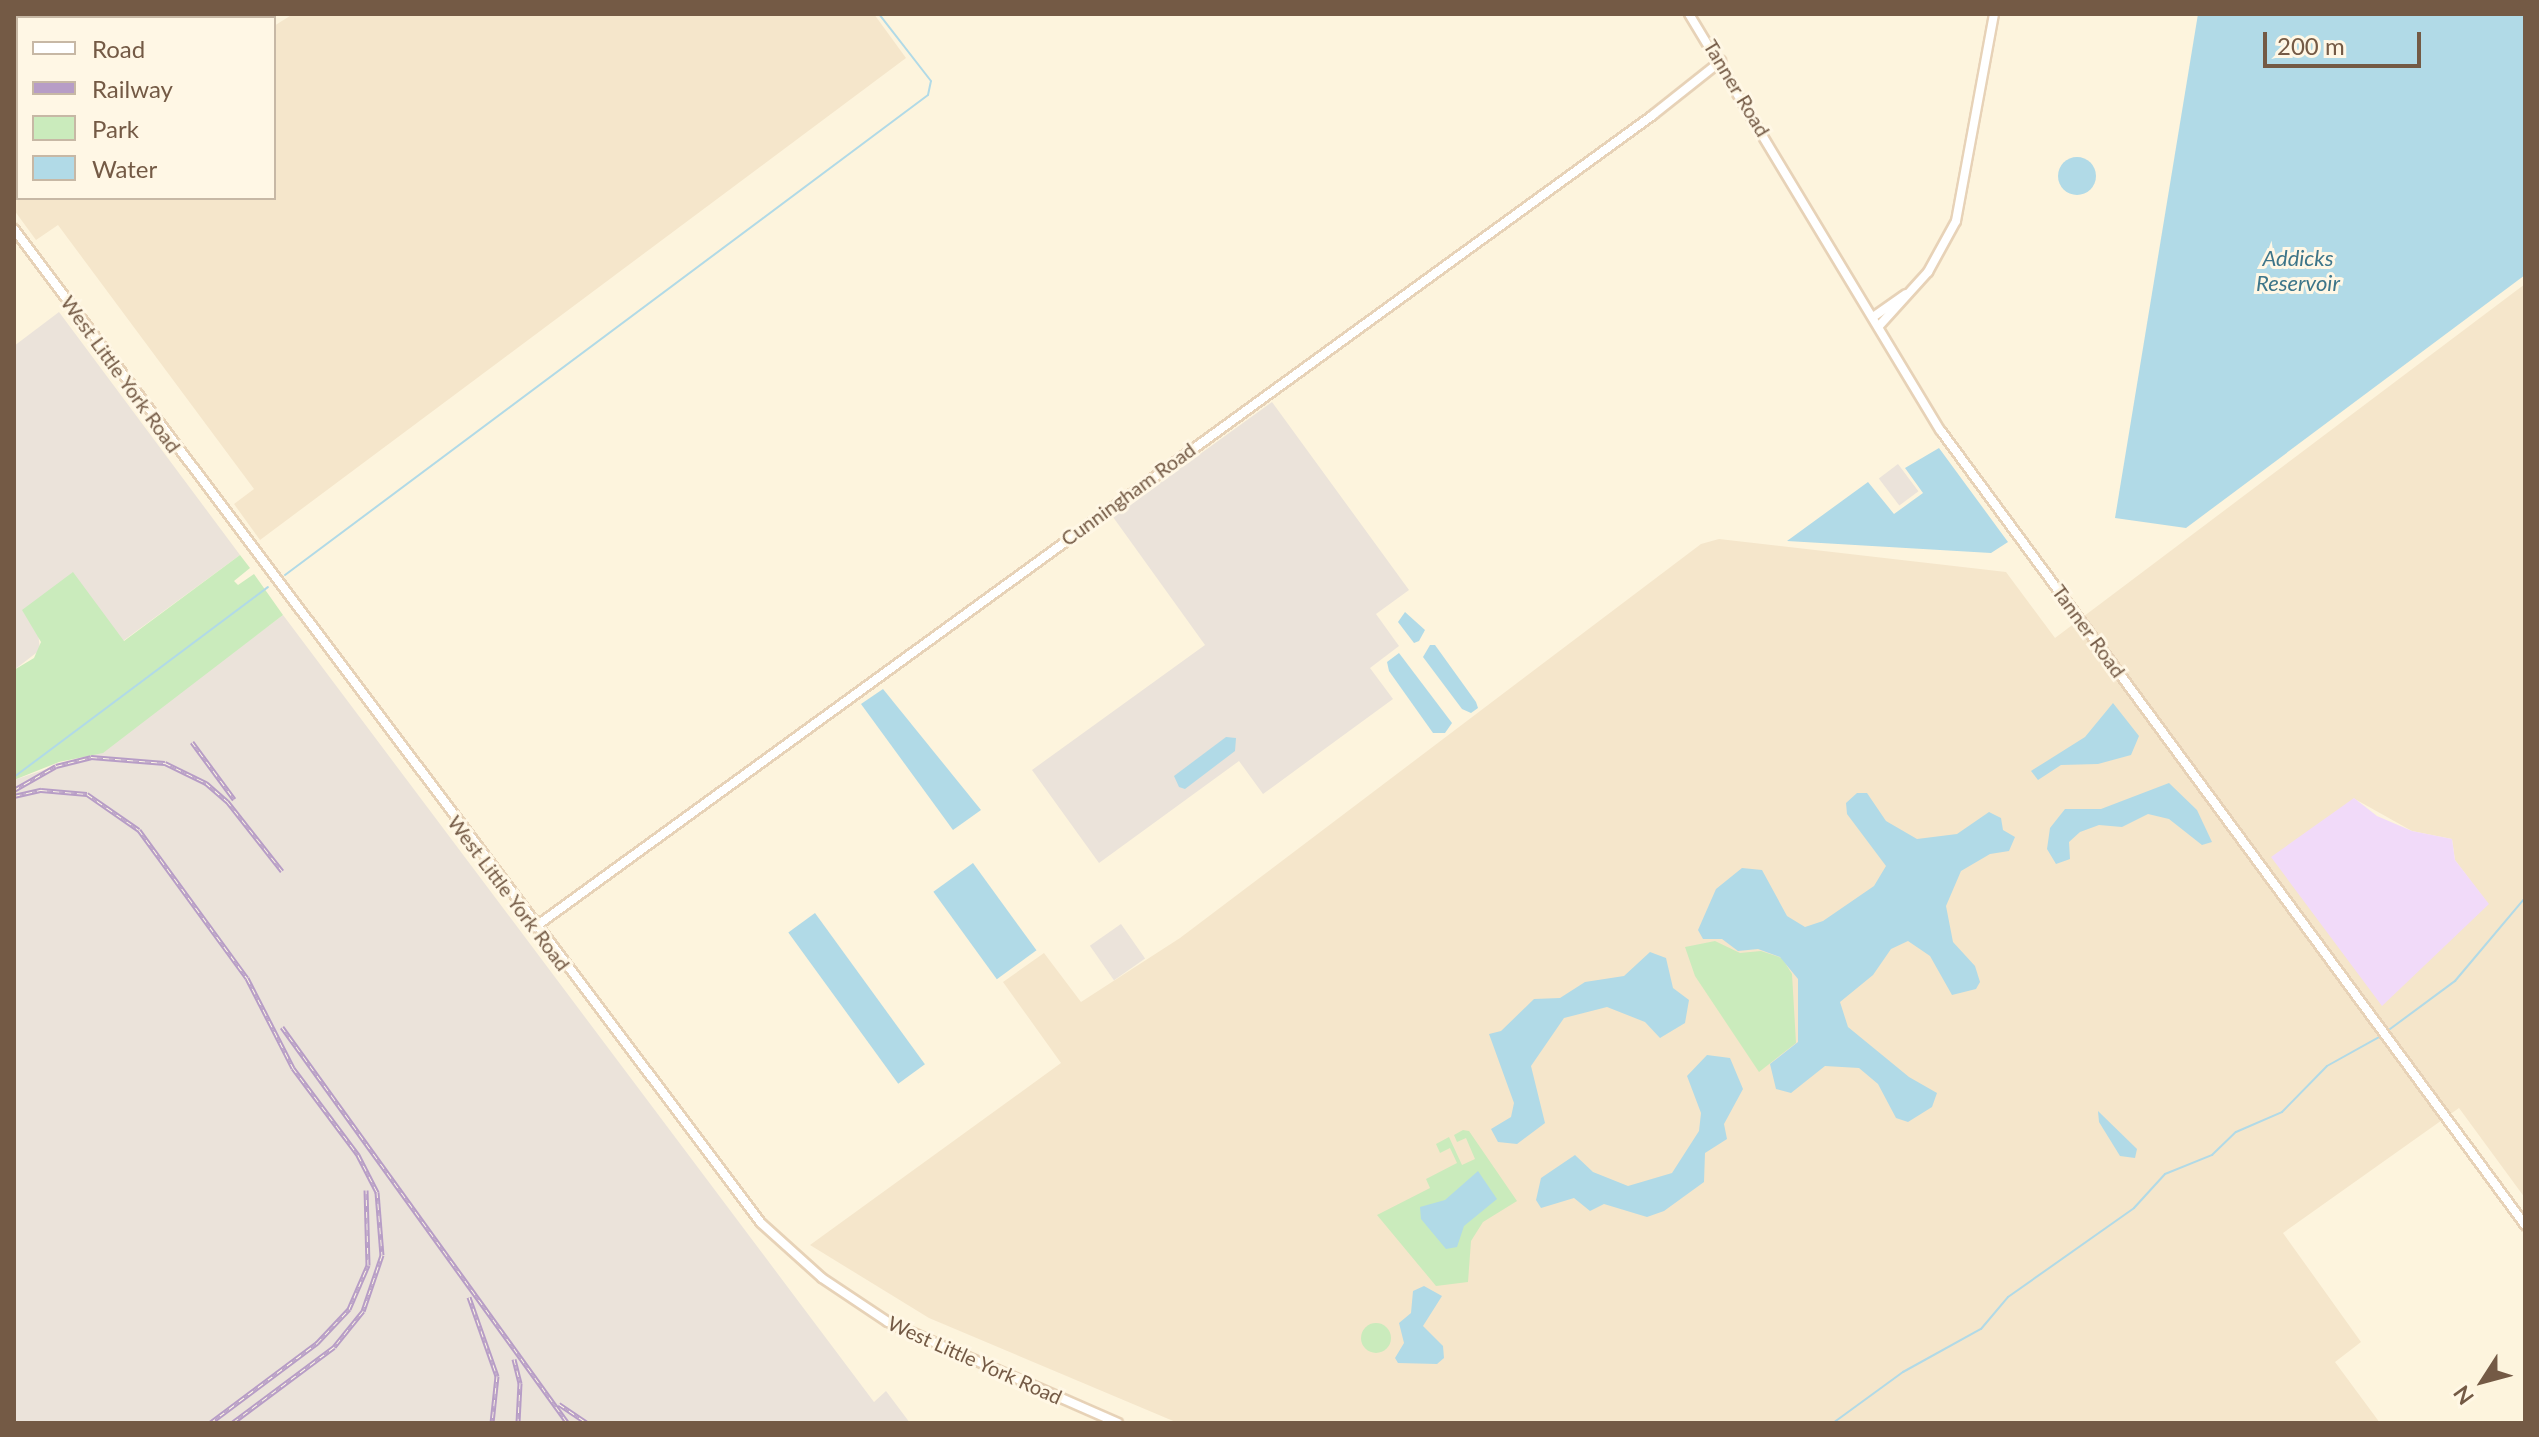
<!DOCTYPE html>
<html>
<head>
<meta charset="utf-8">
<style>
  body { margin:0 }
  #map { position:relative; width:2539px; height:1437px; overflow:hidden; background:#fdf4dd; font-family:Lato,sans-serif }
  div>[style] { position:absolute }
  .residential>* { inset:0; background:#f5e6cb }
  .industrial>* { inset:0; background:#ebe3da; transform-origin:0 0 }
  .education>* { inset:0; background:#f1daf9 }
  .green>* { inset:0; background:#caebbc }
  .round { border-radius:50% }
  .water>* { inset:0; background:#b1dae7; transform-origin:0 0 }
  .stream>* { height:2px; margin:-1px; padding:0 1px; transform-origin:1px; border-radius:1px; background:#b1dae7 }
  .roads { filter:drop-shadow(2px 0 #e7d2b7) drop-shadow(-2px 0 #e7d2b7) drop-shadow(0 2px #e7d2b7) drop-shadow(0 -2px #e7d2b7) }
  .secondary>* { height:8px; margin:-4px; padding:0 4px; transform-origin:4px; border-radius:4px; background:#fff }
  .rail>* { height:5px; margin-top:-2.5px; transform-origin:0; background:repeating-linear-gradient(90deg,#fff7e5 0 6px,#b79dc6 0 12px); box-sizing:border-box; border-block:2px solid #b79dc6 }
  span { translate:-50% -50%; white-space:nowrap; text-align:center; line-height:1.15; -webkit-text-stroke:6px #fff7e5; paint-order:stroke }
  .street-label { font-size:20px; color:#745a45 }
  .water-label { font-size:22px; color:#3d7589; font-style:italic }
  .frame { position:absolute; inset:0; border:16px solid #745a45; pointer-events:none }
  .legend { position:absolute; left:16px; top:16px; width:260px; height:184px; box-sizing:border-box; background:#fff7e5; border:2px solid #c7b8a5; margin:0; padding:10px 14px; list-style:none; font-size:24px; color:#745a45 }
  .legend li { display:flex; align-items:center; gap:16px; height:40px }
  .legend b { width:40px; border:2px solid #c7b8a5 }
  .north { position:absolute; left:2443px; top:1341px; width:80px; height:80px; -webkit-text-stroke:6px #fff7e5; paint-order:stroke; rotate:234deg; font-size:22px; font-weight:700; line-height:32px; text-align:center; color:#745a45 }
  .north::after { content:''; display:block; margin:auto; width:28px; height:36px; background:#745a45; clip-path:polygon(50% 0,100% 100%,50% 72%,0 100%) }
  .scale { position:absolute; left:2263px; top:32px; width:158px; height:36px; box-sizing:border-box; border:4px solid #745a45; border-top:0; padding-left:10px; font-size:24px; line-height:28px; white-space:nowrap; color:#745a45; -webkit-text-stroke:6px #fff7e5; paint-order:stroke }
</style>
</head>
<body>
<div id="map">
  <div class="residential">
    <i style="clip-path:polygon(293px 14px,874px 14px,906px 58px,260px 540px,234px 504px,254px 489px,58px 225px,36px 240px,14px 210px,14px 197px,274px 198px,274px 26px)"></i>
    <i style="clip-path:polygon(evenodd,2525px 284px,2525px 1198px,2459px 1108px,2283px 1233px,2361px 1342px,2335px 1362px,2380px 1423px,1178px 1423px,929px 1318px,810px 1245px,1061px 1063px,1003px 982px,1044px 953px,1081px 1002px,1180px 938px,1701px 544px,1719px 539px,2006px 572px,2055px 638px,2525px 284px,2353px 798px,2412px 831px,2452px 839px,2455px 860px,2488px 904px,2353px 798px)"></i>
  </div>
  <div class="industrial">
    <i style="clip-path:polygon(59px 312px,240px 555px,123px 641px,72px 573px,38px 632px,40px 650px,14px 670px,14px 346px)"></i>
    <i style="clip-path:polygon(1272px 402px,1409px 590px,1376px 614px,1399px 646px,1370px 668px,1393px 699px,1263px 794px,1239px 761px,1099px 863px,1032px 770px,1205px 645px,1113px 517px)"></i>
    <i style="left:1898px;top:464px;width:34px;height:24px;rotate:53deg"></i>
    <i style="clip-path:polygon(283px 615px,874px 1402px,886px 1391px,910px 1423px,14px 1423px,14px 780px,103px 750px)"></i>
    <i style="left:1121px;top:924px;width:42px;height:38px;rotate:55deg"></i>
  </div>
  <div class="education">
    <i style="clip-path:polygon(2354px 798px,2377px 816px,2412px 831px,2452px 839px,2455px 860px,2489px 904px,2382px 1006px,2271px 857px)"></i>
  </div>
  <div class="green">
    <i style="clip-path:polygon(240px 555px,250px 568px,234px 581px,238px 585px,254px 574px,283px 615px,103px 753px,59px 762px,14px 780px,14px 670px,34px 658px,41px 642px,22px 610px,73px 572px,124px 641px)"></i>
    <i style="clip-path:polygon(1715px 941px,1740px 953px,1761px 951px,1782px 958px,1792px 974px,1796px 1043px,1759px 1072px,1695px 976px,1685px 947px)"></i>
    <i style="clip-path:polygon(1463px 1130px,1469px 1131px,1517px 1201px,1483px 1222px,1471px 1241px,1468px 1282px,1436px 1286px,1377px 1215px,1430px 1188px,1426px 1179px,1457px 1163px,1450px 1148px,1440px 1153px,1436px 1144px,1449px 1137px,1462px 1165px,1475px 1159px,1466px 1138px,1457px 1142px,1454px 1135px)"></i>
    <i class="round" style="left:1361px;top:1323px;width:30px;height:30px"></i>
  </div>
  <div class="water">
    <i style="clip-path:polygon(2198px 14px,2525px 14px,2525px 275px,2186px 528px,2115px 518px)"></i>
    <i class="round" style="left:2058px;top:157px;width:38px;height:38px"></i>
    <i style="clip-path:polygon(1939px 448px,2008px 542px,1991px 553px,1787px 541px,1868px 482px,1894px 514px,1923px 493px,1905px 468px)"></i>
    <i style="clip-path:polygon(1405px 612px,1425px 630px,1419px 641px,1414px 643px,1398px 622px)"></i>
    <i style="clip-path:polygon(1430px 645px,1435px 645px,1476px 702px,1478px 708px,1471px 713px,1462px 709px,1423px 657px)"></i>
    <i style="clip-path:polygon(1399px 653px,1452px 723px,1445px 733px,1433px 733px,1389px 671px,1387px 662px)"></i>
    <i style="clip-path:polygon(883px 689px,981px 810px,953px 830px,861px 704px)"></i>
    <i style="clip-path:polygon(2113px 703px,2139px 736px,2131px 755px,2098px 764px,2061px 765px,2038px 780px,2031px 771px,2085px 737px)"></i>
    <i style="clip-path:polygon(1226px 737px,1236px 738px,1235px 751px,1185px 789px,1179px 787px,1174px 776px)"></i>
    <i style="clip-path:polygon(2169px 783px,2197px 810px,2212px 842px,2202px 845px,2169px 819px,2148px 814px,2122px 827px,2099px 825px,2080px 832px,2069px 842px,2070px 859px,2056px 864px,2047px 849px,2050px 828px,2065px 809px,2101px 809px)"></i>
    <i style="clip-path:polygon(1857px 793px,1867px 793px,1886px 821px,1917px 839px,1957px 834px,1989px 812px,2001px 818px,2003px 830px,2015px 837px,2009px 851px,1990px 854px,1961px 871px,1946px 906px,1953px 942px,1975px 966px,1980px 982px,1976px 989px,1952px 995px,1930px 956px,1908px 941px,1891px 949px,1873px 975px,1840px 1002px,1848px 1027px,1909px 1077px,1937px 1093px,1932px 1107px,1908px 1122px,1896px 1118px,1878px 1084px,1859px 1068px,1825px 1066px,1791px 1093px,1776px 1089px,1770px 1064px,1798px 1042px,1798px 979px,1780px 957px,1758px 949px,1738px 951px,1722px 939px,1703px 939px,1698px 930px,1716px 889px,1742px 868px,1762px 870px,1787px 916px,1805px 927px,1823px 921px,1874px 886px,1886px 866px,1847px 814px,1846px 803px)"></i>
    <i style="left:973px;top:863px;width:108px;height:49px;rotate:54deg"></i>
    <i style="left:815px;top:913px;width:187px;height:33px;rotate:54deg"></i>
    <i style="clip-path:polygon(1650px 952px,1666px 958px,1673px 988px,1689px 1000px,1685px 1023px,1660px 1038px,1645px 1022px,1607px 1007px,1564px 1018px,1531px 1066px,1545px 1123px,1517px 1144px,1498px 1142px,1491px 1129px,1511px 1117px,1514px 1103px,1489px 1034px,1501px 1031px,1534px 999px,1560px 998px,1585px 982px,1624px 976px)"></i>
    <i style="clip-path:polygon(1707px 1055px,1730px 1058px,1743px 1089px,1724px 1124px,1727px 1139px,1705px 1153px,1704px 1182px,1664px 1211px,1647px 1217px,1604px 1204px,1590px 1211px,1574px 1198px,1541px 1208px,1536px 1200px,1541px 1178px,1575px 1155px,1593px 1172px,1628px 1186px,1672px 1173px,1699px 1131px,1701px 1113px,1687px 1076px)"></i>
    <i style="clip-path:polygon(2098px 1111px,2137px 1149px,2135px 1158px,2120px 1156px,2099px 1122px)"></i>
    <i style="clip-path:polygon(1478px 1171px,1497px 1199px,1464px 1226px,1457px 1247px,1446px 1249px,1421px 1219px,1420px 1207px,1445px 1200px)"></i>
    <i style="clip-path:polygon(1424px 1286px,1442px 1296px,1423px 1326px,1443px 1346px,1444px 1358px,1437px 1364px,1398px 1363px,1395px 1358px,1404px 1343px,1399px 1323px,1411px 1313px,1413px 1291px)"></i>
  </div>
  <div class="stream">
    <i style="left:285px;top:575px;width:802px;rotate:-36.74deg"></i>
    <i style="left:928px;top:95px;width:14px;rotate:-78deg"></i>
    <i style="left:931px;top:81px;width:85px;rotate:-127.8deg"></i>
    <i style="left:14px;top:777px;width:317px;rotate:-36.8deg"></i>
    <i style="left:2386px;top:1032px;width:86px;rotate:-36.5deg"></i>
    <i style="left:2455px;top:981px;width:109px;rotate:-49.9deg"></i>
    <i style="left:1833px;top:1423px;width:87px;rotate:-36.1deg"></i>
    <i style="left:1903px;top:1372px;width:89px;rotate:-28.9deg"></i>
    <i style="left:1981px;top:1329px;width:42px;rotate:-49.8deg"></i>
    <i style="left:2008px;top:1297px;width:154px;rotate:-35.2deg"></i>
    <i style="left:2134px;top:1208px;width:46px;rotate:-47.6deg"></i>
    <i style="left:2165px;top:1174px;width:51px;rotate:-22deg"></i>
    <i style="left:2212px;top:1155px;width:33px;rotate:-44deg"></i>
    <i style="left:2236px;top:1132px;width:50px;rotate:-23.5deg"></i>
    <i style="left:2282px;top:1112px;width:64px;rotate:-45.6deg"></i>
    <i style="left:2327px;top:1066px;width:62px;rotate:-29.1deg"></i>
  </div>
  <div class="roads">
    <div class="secondary">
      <i style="left:1689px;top:14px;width:487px;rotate:58.9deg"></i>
      <i style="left:1941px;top:431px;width:986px;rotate:53.66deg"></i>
      <i style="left:211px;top:18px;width:7px;rotate:-34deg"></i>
      <i style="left:14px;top:148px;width:5px;rotate:-37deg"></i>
      <i style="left:14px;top:229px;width:1243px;rotate:53.07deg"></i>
      <i style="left:761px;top:1223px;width:82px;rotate:42deg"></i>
      <i style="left:822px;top:1278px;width:79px;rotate:33.7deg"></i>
      <i style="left:888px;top:1322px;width:251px;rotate:23.7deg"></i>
      <i style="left:1873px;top:317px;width:40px;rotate:-34.9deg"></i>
      <i style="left:1879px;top:326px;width:73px;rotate:-47.8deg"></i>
      <i style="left:1928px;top:272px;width:58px;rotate:-61.2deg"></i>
      <i style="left:1956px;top:221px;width:210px;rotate:-79.6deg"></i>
      <i style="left:535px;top:927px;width:1382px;rotate:-35.99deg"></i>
      <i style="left:1653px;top:115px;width:87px;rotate:-38.5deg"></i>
    </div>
  </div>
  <div class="rail">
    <i style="left:192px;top:742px;width:71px;rotate:53.6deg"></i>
    <i style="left:14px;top:790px;width:48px;rotate:-29.7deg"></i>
    <i style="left:56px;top:766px;width:36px;rotate:-14deg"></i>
    <i style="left:91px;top:757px;width:74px;rotate:4.6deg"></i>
    <i style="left:165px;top:763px;width:46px;rotate:26deg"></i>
    <i style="left:206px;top:783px;width:28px;rotate:41deg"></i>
    <i style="left:227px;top:801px;width:89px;rotate:51.8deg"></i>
    <i style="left:14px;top:796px;width:28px;rotate:-13deg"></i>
    <i style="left:41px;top:790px;width:46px;rotate:5deg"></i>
    <i style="left:87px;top:794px;width:63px;rotate:34.7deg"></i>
    <i style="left:139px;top:830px;width:183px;rotate:53.9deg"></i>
    <i style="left:247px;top:978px;width:101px;rotate:62.9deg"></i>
    <i style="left:293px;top:1068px;width:109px;rotate:53.2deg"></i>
    <i style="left:358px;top:1155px;width:42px;rotate:62.8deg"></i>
    <i style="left:377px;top:1192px;width:63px;rotate:85.5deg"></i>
    <i style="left:382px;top:1255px;width:59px;rotate:108.7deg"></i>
    <i style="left:363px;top:1311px;width:46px;rotate:128.9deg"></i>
    <i style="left:334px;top:1347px;width:127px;rotate:143.3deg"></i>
    <i style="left:282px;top:1027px;width:488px;rotate:54.2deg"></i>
    <i style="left:469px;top:1297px;width:84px;rotate:70.5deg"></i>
    <i style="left:497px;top:1376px;width:47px;rotate:96.1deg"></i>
    <i style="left:514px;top:1359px;width:25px;rotate:76deg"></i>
    <i style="left:520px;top:1383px;width:40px;rotate:92.9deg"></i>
    <i style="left:559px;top:1404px;width:34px;rotate:34deg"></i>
    <i style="left:210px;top:1423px;width:134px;rotate:-36.8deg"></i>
    <i style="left:317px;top:1343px;width:47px;rotate:-46.7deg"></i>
    <i style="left:349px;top:1309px;width:48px;rotate:-66.6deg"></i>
    <i style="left:368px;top:1265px;width:75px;rotate:-91.5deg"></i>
  </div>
  <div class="street-label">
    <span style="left:1737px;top:88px;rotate:59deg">Tanner Road</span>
    <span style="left:121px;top:374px;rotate:54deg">West Little York Road</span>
    <span style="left:1128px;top:494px;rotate:-36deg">Cunningham Road</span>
    <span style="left:2089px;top:631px;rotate:54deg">Tanner Road</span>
    <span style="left:509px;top:893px;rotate:53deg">West Little York Road</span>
    <span style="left:975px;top:1360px;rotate:24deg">West Little York Road</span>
  </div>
  <div class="water-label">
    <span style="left:2298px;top:270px">Addicks<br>Reservoir</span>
  </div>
  <div class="frame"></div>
  <ul class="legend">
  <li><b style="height:10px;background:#fff"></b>Road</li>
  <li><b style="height:10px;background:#b79dc6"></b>Railway</li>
  <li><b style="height:22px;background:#caebbc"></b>Park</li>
  <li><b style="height:22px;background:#b1dae7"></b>Water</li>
  </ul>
  <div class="north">N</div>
  <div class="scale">200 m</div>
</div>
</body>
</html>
